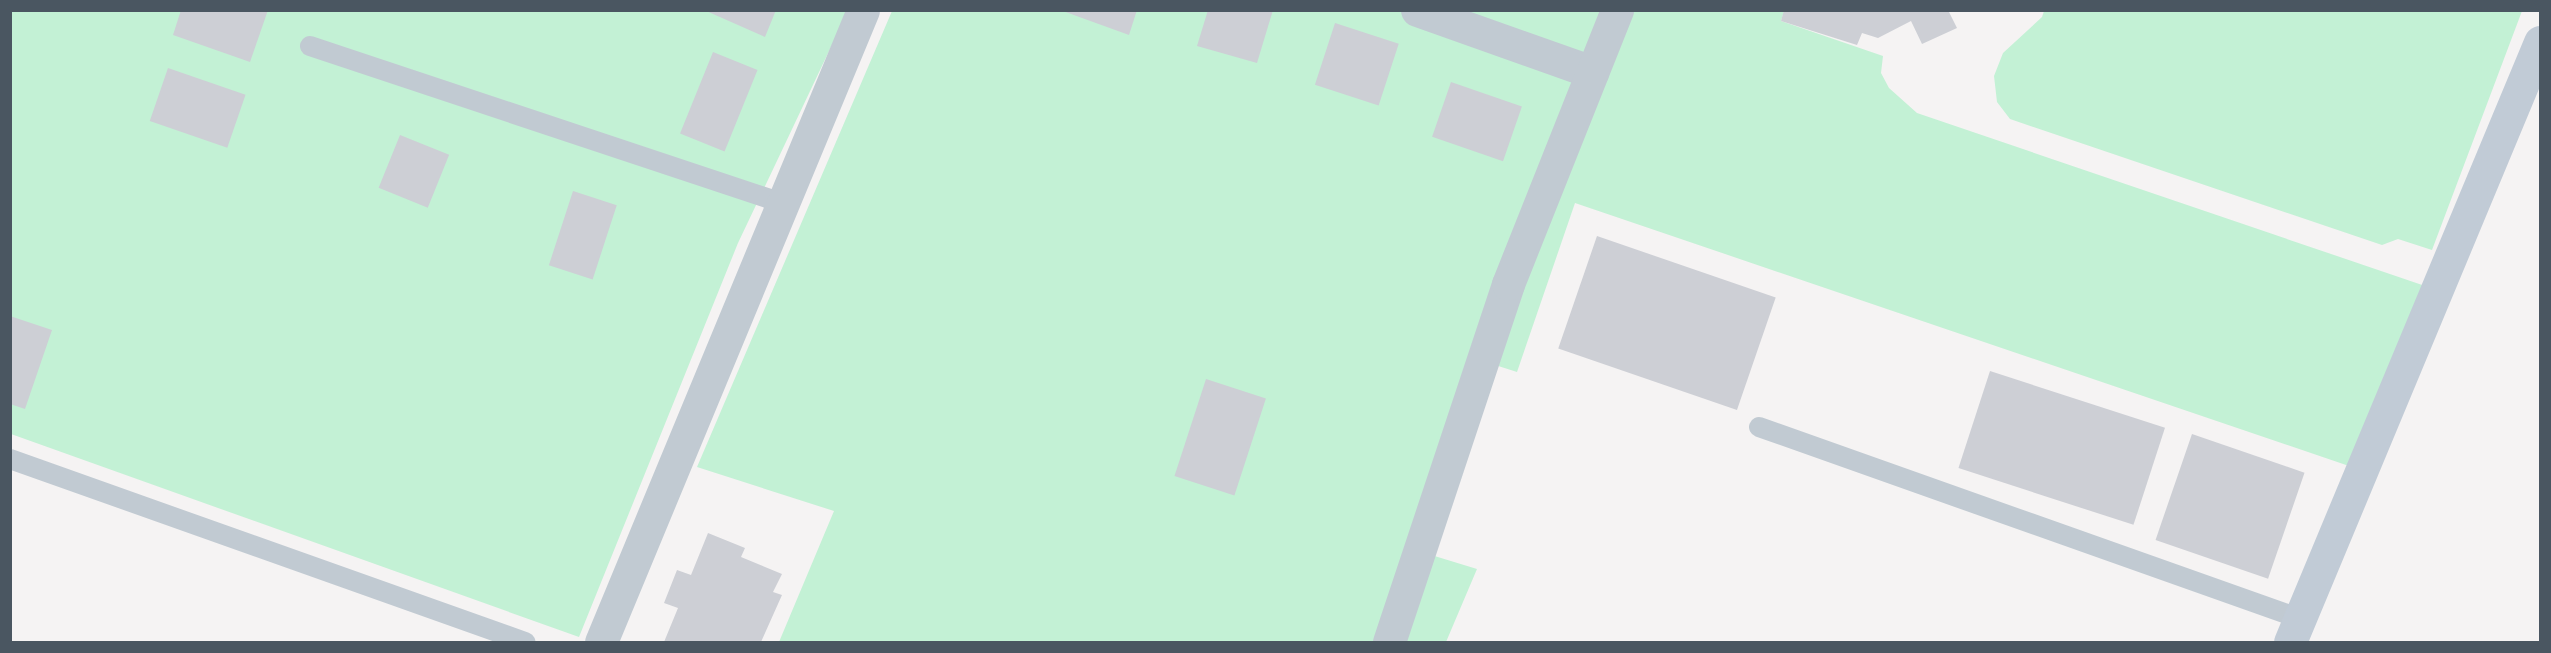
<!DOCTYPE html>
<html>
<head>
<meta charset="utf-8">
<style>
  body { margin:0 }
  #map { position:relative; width:2551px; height:653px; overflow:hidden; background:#f5f3f3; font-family:"PT Sans Narrow",sans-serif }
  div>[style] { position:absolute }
  .green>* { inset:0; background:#c3f1d5 }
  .building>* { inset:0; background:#cdcfd5; transform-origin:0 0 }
  .lane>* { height:20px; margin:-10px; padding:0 10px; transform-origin:10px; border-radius:10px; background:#c1cad2 }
  .street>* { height:33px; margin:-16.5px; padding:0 16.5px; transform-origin:16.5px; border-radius:16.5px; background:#c1cad2 }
  .secondary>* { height:33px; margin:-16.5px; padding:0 16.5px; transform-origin:16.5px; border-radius:16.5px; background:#c1cbd6 }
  span { translate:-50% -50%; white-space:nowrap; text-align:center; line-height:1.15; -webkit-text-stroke:5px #fff; paint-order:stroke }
  .frame { position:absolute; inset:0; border:12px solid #4a5661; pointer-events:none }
</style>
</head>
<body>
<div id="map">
  <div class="green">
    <i style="clip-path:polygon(11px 11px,848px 11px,738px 243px,579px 637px,11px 434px)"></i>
    <i style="clip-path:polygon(892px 11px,1784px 11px,1781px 21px,1883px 56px,1881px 73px,1889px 88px,1917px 113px,2431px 288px,2349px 466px,1575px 203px,1517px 372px,1492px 364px,1428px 554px,1477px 569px,1446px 642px,779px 642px,834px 511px,697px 467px)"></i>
    <i style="clip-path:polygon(2044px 11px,2044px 10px,2522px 11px,2432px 250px,2398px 239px,2382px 245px,2010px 119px,1997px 102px,1994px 76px,2003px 53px,2042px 17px)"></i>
  </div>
  <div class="building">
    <i style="clip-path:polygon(181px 10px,268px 10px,250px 62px,173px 35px)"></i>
    <i style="clip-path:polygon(704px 10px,776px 10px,765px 37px)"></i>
    <i style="clip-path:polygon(1060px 10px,1137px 10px,1129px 35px)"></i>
    <i style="clip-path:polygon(1208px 10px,1273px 10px,1257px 63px,1197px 46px)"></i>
    <i style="clip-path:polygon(1784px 10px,1948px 10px,1957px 28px,1922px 44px,1911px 21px,1878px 38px,1862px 33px,1857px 45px,1781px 21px)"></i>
    <i style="left:1335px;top:23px;width:67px;height:65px;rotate:18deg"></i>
    <i style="left:713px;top:52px;width:48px;height:88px;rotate:22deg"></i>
    <i style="left:168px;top:68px;width:82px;height:56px;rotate:19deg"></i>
    <i style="left:1451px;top:82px;width:75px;height:58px;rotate:19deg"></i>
    <i style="left:400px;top:135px;width:53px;height:57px;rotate:22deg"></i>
    <i style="left:573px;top:191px;width:46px;height:78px;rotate:18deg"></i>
    <i style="left:1597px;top:236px;width:189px;height:119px;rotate:19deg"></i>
    <i style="clip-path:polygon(10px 316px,52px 330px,25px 409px,10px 404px)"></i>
    <i style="left:1990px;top:371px;width:184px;height:102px;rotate:18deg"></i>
    <i style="left:1206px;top:379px;width:63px;height:102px;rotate:18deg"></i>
    <i style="left:2192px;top:434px;width:119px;height:112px;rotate:19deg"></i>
    <i style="clip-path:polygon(708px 533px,745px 548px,741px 557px,782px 574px,773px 592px,782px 595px,761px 642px,664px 642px,678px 608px,664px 603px,677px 570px,691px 575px)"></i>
  </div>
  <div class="lane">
    <i style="left:310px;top:46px;width:500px;rotate:18.4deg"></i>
    <i style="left:1759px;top:427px;width:575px;rotate:19.51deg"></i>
    <i style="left:10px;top:459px;width:547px;rotate:19.56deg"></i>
  </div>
  <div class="street">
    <i style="left:1417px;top:10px;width:186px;rotate:19.5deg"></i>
    <i style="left:601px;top:642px;width:684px;rotate:-67.48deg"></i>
    <i style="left:1389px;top:642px;width:377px;rotate:-71.6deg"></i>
    <i style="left:1508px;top:284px;width:295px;rotate:-68.3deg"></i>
  </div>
  <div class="secondary">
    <i style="left:2290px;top:642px;width:650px;rotate:-67.38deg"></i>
  </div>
  <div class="frame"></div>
</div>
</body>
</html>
